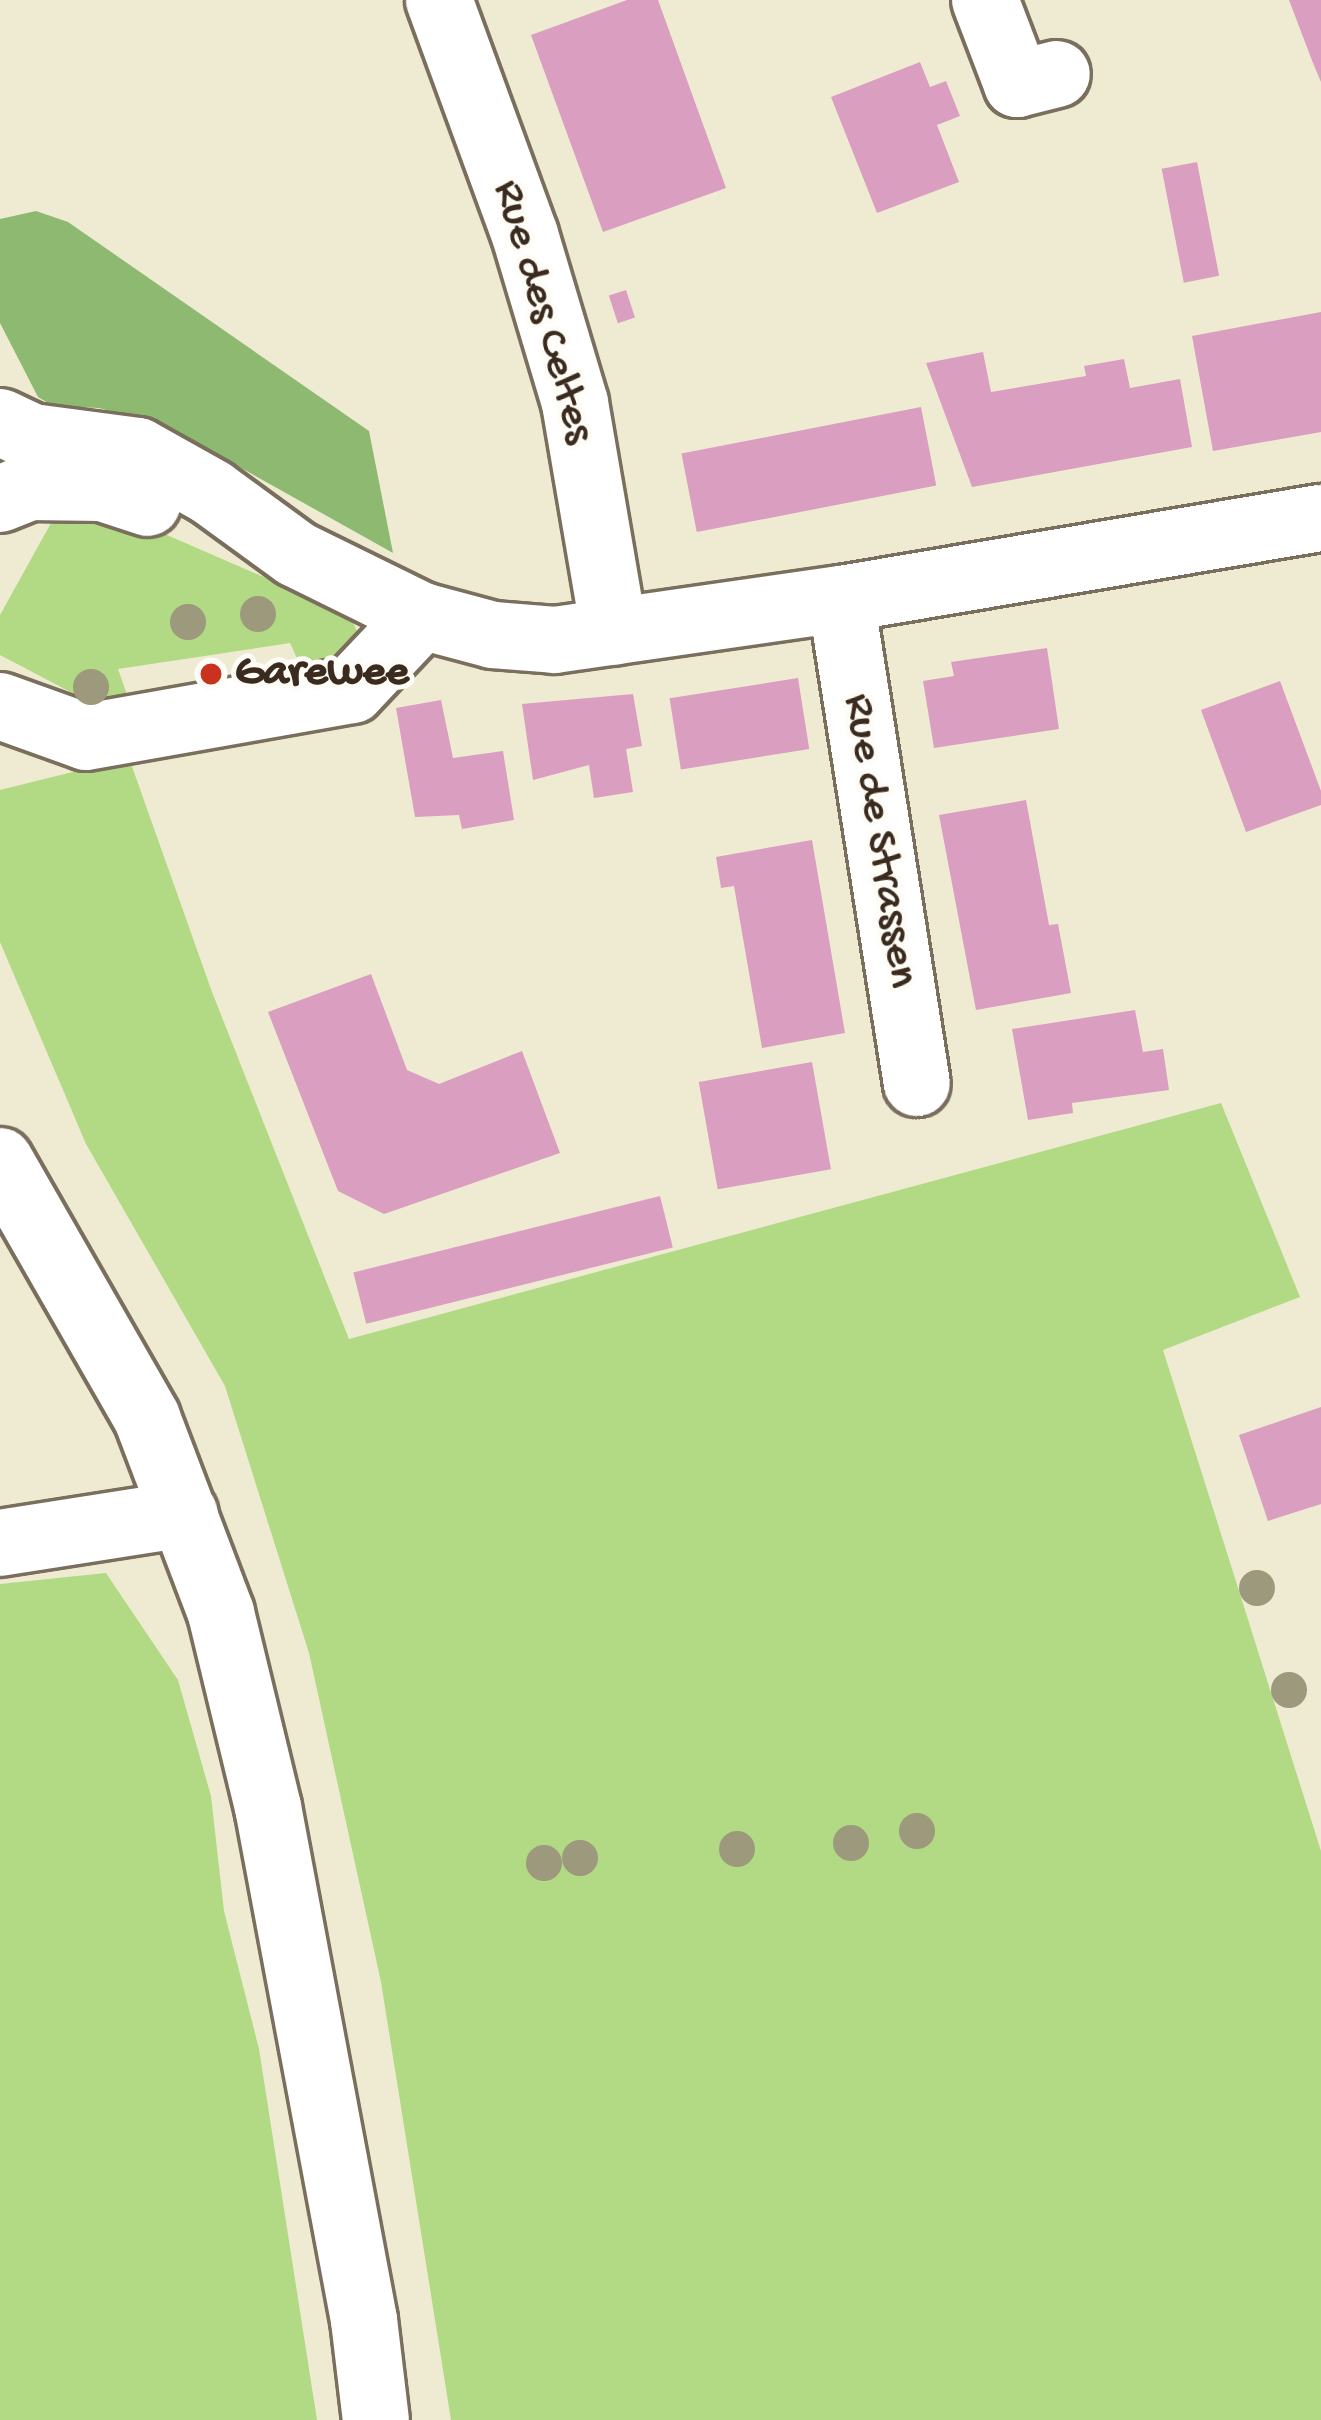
<!DOCTYPE html>
<html>
<head>
<meta charset="utf-8">
<style>
  body { margin:0 }
  #map { position:relative; width:1321px; height:2420px; overflow:hidden; background:#efebd3; font-family:"Gochi Hand",sans-serif }
  div>[style] { position:absolute }
  .green>* { inset:0; background:#b2d983 }
  .forest>* { inset:0; background:#8db971 }
  .building>* { inset:0; background:#d99ec0; transform-origin:0 0 }
  .roads { filter:drop-shadow(3px 0 #7a6e5d) drop-shadow(-3px 0 #7a6e5d) drop-shadow(0 3px #7a6e5d) drop-shadow(0 -3px #7a6e5d) }
  .minor>* { height:66px; margin:-33px; padding:0 33px; transform-origin:33px; border-radius:33px; background:#fff }
  .major>* { height:66px; margin:-33px; padding:0 33px; transform-origin:33px; border-radius:33px; background:#fff }
  .trees>* { width:36px; height:36px; margin:-18px; border-radius:50%; background:#9c997d }
  .dots>* { width:33px; height:33px; translate:-50% -50%; box-sizing:border-box; border:6px solid #fdfcf7; border-radius:50% }
  span { translate:-50% -50%; white-space:nowrap; text-align:center; line-height:1.15; -webkit-text-stroke:10px #fdfcf7; paint-order:stroke }
  .street-label { font-size:45px; color:#3b2a1e }
  .poi-label { font-size:45px; color:#3b2a1e; font-weight:700 }
  .left { translate:0 -50%; text-align:left }
</style>
</head>
<body>
<div id="map">
  <div class="green">
    <i style="clip-path:polygon(56px 514px,137px 522px,349px 614px,362px 642px,350px 671px,306px 678px,290px 643px,118px 669px,131px 706px,99px 707px,0 655px,0 615px)"></i>
    <i style="clip-path:polygon(129px 758px,212px 992px,349px 1339px,1221px 1103px,1300px 1297px,1163px 1350px,1321px 1851px,1321px 2420px,451px 2420px,381px 1982px,309px 1653px,225px 1386px,86px 1144px,0 942px,0 790px)"></i>
    <i style="clip-path:polygon(106px 1573px,178px 1680px,211px 1796px,224px 1911px,259px 2049px,317px 2420px,0 2420px,0 1584px)"></i>
  </div>
  <div class="forest">
    <i style="clip-path:polygon(36px 211px,68px 222px,369px 431px,393px 553px,168px 427px,99px 408px,53px 406px,38px 397px,0 323px,0 219px)"></i>
  </div>
  <div class="building">
    <i style="clip-path:polygon(627px 0,658px 0,726px 188px,603px 232px,531px 35px)"></i>
    <i style="clip-path:polygon(1289px 0,1321px 0,1321px 82px,1313px 63px)"></i>
    <i style="clip-path:polygon(920px 62px,930px 87px,946px 81px,960px 116px,937px 125px,959px 182px,877px 213px,831px 97px)"></i>
    <i style="left:1197px;top:162px;width:116px;height:36px;rotate:79deg"></i>
    <i style="left:626px;top:290px;width:29px;height:18px;rotate:72deg"></i>
    <i style="clip-path:polygon(1321px 312px,1321px 432px,1213px 451px,1192px 336px)"></i>
    <i style="clip-path:polygon(983px 352px,991px 392px,1086px 376px,1084px 366px,1124px 359px,1130px 388px,1180px 379px,1192px 447px,972px 487px,926px 363px)"></i>
    <i style="left:921px;top:407px;width:80px;height:244px;rotate:79deg"></i>
    <i style="clip-path:polygon(1047px 648px,1059px 729px,934px 748px,923px 681px,954px 676px,951px 662px)"></i>
    <i style="left:798px;top:678px;width:72px;height:130px;rotate:81deg"></i>
    <i style="clip-path:polygon(1280px 681px,1321px 791px,1321px 805px,1246px 832px,1201px 710px)"></i>
    <i style="clip-path:polygon(633px 694px,642px 746px,626px 749px,633px 792px,594px 798px,589px 765px,533px 780px,522px 704px)"></i>
    <i style="clip-path:polygon(441px 700px,453px 758px,503px 751px,514px 820px,462px 829px,459px 815px,415px 817px,396px 708px)"></i>
    <i style="clip-path:polygon(1026px 800px,1049px 925px,1058px 924px,1071px 993px,976px 1010px,939px 815px)"></i>
    <i style="clip-path:polygon(812px 840px,845px 1033px,762px 1048px,734px 886px,721px 888px,716px 857px)"></i>
    <i style="clip-path:polygon(371px 974px,407px 1070px,439px 1084px,522px 1051px,560px 1153px,384px 1214px,338px 1191px,268px 1012px)"></i>
    <i style="clip-path:polygon(1135px 1010px,1143px 1052px,1163px 1049px,1169px 1090px,1072px 1103px,1073px 1113px,1028px 1120px,1012px 1029px)"></i>
    <i style="left:812px;top:1062px;width:109px;height:115px;rotate:80deg"></i>
    <i style="left:660px;top:1196px;width:53px;height:316px;rotate:76deg"></i>
    <i style="clip-path:polygon(1321px 1407px,1321px 1504px,1268px 1521px,1239px 1435px)"></i>
  </div>
  <div class="roads">
    <div class="minor">
      <i style="left:439px;top:0;width:250px;rotate:69.9deg"></i>
      <i style="left:525px;top:235px;width:175px;rotate:73.4deg"></i>
      <i style="left:575px;top:403px;width:232px;rotate:80.3deg"></i>
      <i style="left:985px;top:0;width:90px;rotate:69.1deg"></i>
      <i style="left:1017px;top:84px;width:41px;rotate:-14deg"></i>
      <i style="left:841px;top:599px;width:490px;rotate:81.1deg"></i>
      <i style="left:0;top:706px;width:91px;rotate:19.8deg"></i>
      <i style="left:86px;top:737px;width:270px;rotate:-10deg"></i>
      <i style="left:352px;top:690px;width:102px;rotate:-46.6deg"></i>
      <i style="left:0;top:1543px;width:187px;rotate:-8.9deg"></i>
    </div>
    <div class="major">
      <i style="left:0;top:422px;width:35px;rotate:25deg"></i>
      <i style="left:32px;top:437px;width:107px;rotate:7.5deg"></i>
      <i style="left:138px;top:451px;width:84px;rotate:29.3deg"></i>
      <i style="left:211px;top:492px;width:105px;rotate:36.1deg"></i>
      <i style="left:296px;top:554px;width:140px;rotate:26.2deg"></i>
      <i style="left:422px;top:616px;width:73px;rotate:15deg"></i>
      <i style="left:493px;top:635px;width:62px;rotate:4.6deg"></i>
      <i style="left:555px;top:640px;width:289px;rotate:-8.2deg"></i>
      <i style="left:841px;top:599px;width:487px;rotate:-9.6deg"></i>
      <i style="left:0;top:499px;width:31px;rotate:-22deg"></i>
      <i style="left:29px;top:487px;width:73px;rotate:0.8deg"></i>
      <i style="left:102px;top:488px;width:48px;rotate:18.1deg"></i>
      <i style="left:0;top:1161px;width:296px;rotate:60.2deg"></i>
      <i style="left:147px;top:1418px;width:209px;rotate:69.2deg"></i>
      <i style="left:221px;top:1613px;width:200px;rotate:76.4deg"></i>
      <i style="left:268px;top:1807px;width:522px;rotate:79.4deg"></i>
      <i style="left:364px;top:2320px;width:101px;rotate:83.2deg"></i>
    </div>
  </div>
  <div class="trees">
    <i style="left:258px;top:614px"></i>
    <i style="left:188px;top:622px"></i>
    <i style="left:91px;top:687px"></i>
    <i style="left:1257px;top:1588px"></i>
    <i style="left:1289px;top:1690px"></i>
    <i style="left:917px;top:1831px"></i>
    <i style="left:851px;top:1843px"></i>
    <i style="left:737px;top:1849px"></i>
    <i style="left:580px;top:1858px"></i>
    <i style="left:544px;top:1863px"></i>
  </div>
  <div class="dots">
    <i style="left:211px;top:674px;background:#c8321e"></i>
  </div>
  <div class="street-label">
    <span style="left:542px;top:312px;rotate:74deg">Rue des Celtes</span>
    <span style="left:879px;top:841px;rotate:81deg">Rue de Strassen</span>
  </div>
  <div class="poi-label">
    <span class="left" style="left:235px;top:674px">Garewee</span>
  </div>
</div>
</body>
</html>
